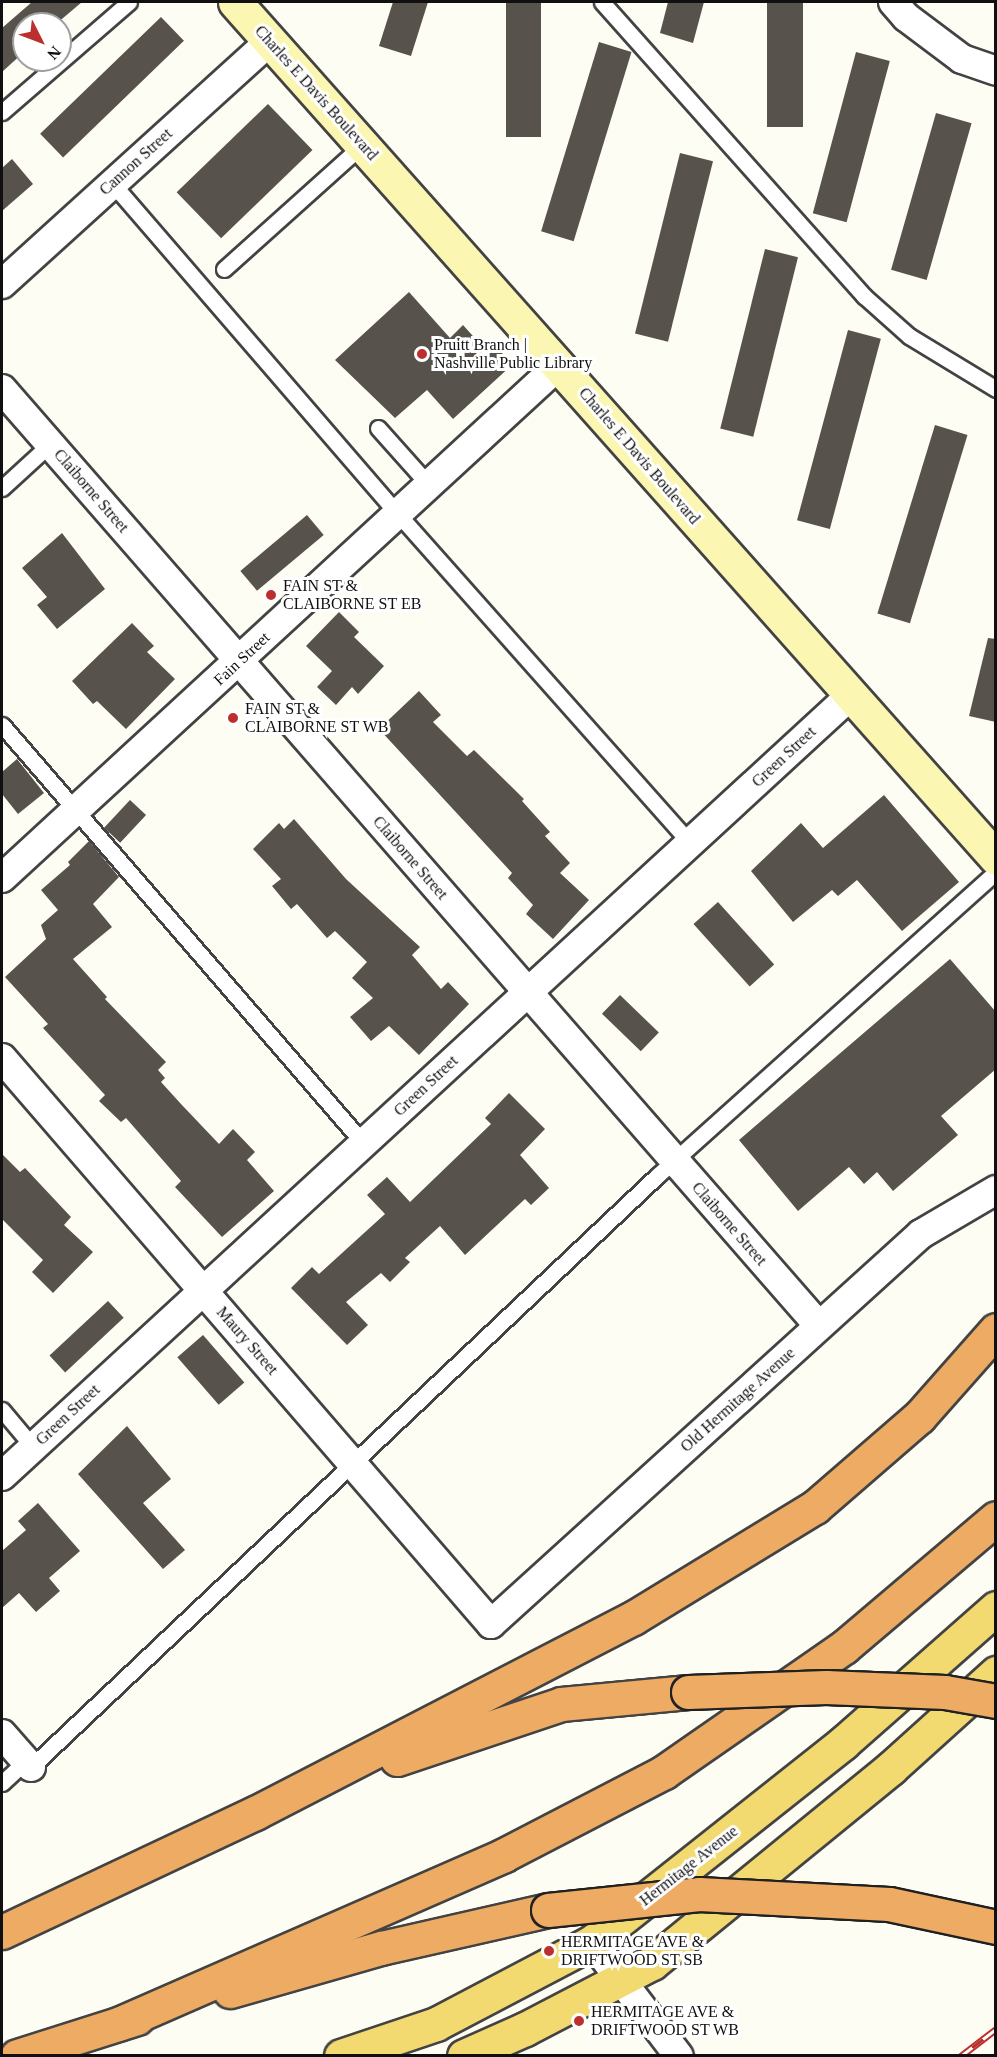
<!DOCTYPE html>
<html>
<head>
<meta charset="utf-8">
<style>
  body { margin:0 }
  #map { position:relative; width:997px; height:2057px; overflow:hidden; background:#fefdf4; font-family:"Times New Roman",serif }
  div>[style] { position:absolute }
  .building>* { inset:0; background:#58524d; transform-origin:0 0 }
  .roads { filter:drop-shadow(2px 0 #434343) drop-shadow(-2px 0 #434343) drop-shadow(0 2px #434343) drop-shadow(0 -2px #434343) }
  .lane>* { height:15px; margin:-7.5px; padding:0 7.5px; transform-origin:7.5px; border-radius:7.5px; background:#fff }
  .street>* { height:28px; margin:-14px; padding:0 14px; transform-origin:14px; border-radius:14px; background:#fff }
  .secondary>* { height:33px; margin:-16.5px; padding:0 16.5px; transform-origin:16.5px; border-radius:16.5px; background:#fbf7b2 }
  .primary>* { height:33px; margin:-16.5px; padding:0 16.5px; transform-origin:16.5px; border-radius:16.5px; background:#f2da71 }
  .highway>* { height:33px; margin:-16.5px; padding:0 16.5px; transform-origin:16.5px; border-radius:16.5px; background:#edab63 }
  .rail>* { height:7px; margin-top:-3.5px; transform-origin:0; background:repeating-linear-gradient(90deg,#fff 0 14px,#bb302e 0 28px); box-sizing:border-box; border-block:2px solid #bb302e }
  .bridges { filter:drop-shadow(2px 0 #212121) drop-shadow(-2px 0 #212121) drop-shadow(0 2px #212121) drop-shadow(0 -2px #212121) }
  .highway-bridge>* { height:33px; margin:-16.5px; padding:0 16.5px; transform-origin:16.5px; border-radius:16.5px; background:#edab63 }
  .dots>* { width:16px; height:16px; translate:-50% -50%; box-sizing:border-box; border:3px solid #fff; border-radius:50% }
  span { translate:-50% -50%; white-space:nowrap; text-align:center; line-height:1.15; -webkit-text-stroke:6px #fff; paint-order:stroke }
  .street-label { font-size:16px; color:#101010 }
  .poi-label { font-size:16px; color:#101010 }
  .left { translate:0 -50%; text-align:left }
  .frame { position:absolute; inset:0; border:3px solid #101010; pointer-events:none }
  .north { position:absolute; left:12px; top:12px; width:60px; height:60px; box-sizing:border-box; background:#fff; border:2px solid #9f9f9f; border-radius:50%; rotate:132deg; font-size:16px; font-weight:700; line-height:24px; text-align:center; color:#101010 }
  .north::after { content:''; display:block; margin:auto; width:21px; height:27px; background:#bb302e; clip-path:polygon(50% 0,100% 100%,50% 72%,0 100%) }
</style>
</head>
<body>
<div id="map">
  <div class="building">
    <i style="clip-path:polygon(32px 2px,82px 2px,56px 24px,24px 24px,24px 52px,2px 72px,2px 28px)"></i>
    <i style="clip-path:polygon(393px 2px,428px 2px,411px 56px,379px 46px)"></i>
    <i style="left:506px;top:2px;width:35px;height:135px"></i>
    <i style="clip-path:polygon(668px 2px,704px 2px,693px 43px,660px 33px)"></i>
    <i style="left:767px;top:2px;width:36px;height:125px"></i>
    <i style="left:161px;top:17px;width:33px;height:168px;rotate:46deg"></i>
    <i style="left:599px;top:42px;width:34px;height:198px;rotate:17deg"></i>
    <i style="left:856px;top:52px;width:35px;height:167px;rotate:15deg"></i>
    <i style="left:268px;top:104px;width:64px;height:127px;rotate:46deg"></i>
    <i style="left:936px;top:113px;width:37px;height:163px;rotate:16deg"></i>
    <i style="left:680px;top:153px;width:34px;height:186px;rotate:14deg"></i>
    <i style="clip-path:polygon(12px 159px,33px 184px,2px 211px,2px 168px)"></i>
    <i style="left:765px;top:249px;width:34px;height:185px;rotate:14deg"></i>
    <i style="clip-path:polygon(409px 292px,450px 338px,463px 325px,481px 345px,486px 341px,492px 348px,495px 346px,513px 364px,453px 419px,427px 390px,395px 418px,335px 360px)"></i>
    <i style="left:848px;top:330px;width:34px;height:197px;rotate:15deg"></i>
    <i style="left:935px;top:425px;width:34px;height:197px;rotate:17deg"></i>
    <i style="left:307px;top:515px;width:26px;height:87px;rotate:50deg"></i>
    <i style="clip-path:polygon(62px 533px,105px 589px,57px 629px,37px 605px,47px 597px,22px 568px)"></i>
    <i style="clip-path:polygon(339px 612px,359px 632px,354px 637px,384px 666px,358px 694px,352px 687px,336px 705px,317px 687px,332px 671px,306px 646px)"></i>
    <i style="clip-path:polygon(132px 623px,154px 646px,147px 652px,175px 679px,126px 729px,97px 701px,93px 704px,72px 681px)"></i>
    <i style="clip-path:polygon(988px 638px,996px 639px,996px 722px,969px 716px)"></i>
    <i style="clip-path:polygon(419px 691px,441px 715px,433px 722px,467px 756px,474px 750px,524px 799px,522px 801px,550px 832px,545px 836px,570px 863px,560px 873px,589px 900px,553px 939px,526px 914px,533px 905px,508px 878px,512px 873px,379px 729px)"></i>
    <i style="clip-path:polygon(17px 759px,44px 793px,18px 814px,2px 794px,2px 772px)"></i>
    <i style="clip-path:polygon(884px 795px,959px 882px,902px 931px,857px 880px,838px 896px,832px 890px,793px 922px,751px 871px,801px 823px,823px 848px)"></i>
    <i style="left:130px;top:800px;width:22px;height:38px;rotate:43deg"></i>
    <i style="clip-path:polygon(294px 819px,346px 879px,420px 947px,412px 955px,441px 989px,448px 982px,469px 1004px,419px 1055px,389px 1026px,371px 1041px,350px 1017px,373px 998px,352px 978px,367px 962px,335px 931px,327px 938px,297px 904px,291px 909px,272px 886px,281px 879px,253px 849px,279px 823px,284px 829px)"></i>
    <i style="clip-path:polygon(89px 841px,119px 877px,93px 904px,112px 927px,73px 959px,107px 997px,105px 999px,166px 1062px,158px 1070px,165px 1078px,161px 1082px,181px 1104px,219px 1144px,233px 1129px,255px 1152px,247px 1160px,274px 1191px,222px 1237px,175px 1187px,181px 1181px,126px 1118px,121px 1122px,99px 1101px,105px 1095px,43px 1028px,48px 1024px,5px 977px,46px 939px,41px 925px,58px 910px,41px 890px,70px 865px,68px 862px)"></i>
    <i style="left:718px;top:902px;width:84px;height:33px;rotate:48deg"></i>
    <i style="clip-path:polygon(950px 959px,996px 1012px,996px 1069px,941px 1116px,958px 1135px,893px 1191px,877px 1172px,864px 1184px,849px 1167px,798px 1211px,739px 1140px)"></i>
    <i style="left:620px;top:995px;width:54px;height:26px;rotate:44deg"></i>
    <i style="clip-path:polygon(509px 1093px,545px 1129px,520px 1155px,549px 1188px,531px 1205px,525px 1199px,465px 1255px,440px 1226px,405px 1258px,410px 1262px,390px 1282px,381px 1273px,346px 1302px,368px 1325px,347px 1345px,291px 1288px,312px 1267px,319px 1274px,385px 1214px,367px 1195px,387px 1177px,410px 1202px,491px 1124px,485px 1118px)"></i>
    <i style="clip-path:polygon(2px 1154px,20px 1172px,25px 1168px,71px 1217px,64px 1225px,93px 1252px,53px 1293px,32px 1272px,43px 1260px,2px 1219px)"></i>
    <i style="left:108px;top:1301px;width:23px;height:80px;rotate:47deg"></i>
    <i style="left:203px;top:1335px;width:63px;height:34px;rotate:49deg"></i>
    <i style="clip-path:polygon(127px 1426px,171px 1479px,143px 1503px,185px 1550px,163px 1569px,78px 1474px)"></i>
    <i style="clip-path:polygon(38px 1503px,80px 1551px,49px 1578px,60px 1591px,36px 1612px,19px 1593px,2px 1608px,2px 1551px,26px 1530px,18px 1521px)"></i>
  </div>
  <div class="roads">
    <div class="lane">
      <i style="left:602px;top:2px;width:394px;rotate:48.3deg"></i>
      <i style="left:864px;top:296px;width:60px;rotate:41.6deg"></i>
      <i style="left:909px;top:336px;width:102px;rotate:31.3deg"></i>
      <i style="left:2px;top:112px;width:168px;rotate:-40.9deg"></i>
      <i style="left:112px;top:183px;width:437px;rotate:49.2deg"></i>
      <i style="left:398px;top:514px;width:440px;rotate:48.4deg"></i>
      <i style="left:224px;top:269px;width:186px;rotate:-41.9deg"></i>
      <i style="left:378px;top:428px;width:76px;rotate:48.2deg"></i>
      <i style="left:2px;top:488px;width:65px;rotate:-42.5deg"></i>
      <i style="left:2px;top:725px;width:554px;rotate:49.17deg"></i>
      <i style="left:2px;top:1410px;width:48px;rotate:50deg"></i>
      <i style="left:31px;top:1767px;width:862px;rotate:-43.36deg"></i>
      <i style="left:658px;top:1175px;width:454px;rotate:-41.9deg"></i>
      <i style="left:2px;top:1783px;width:33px;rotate:-43deg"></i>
    </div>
    <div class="street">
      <i style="left:893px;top:2px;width:20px;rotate:49deg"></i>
      <i style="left:906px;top:17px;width:70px;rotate:36.9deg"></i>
      <i style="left:962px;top:59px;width:36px;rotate:19deg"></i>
      <i style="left:2px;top:284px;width:362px;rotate:-42.2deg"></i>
      <i style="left:2px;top:389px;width:1243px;rotate:48.91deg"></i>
      <i style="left:2px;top:878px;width:757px;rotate:-42.65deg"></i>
      <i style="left:2px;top:1058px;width:748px;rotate:49.17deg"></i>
      <i style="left:491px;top:1624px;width:581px;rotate:-42.21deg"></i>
      <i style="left:921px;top:1234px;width:87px;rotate:-30.4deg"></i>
      <i style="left:2px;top:1476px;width:1152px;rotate:-42.61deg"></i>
      <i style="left:2px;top:1734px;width:44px;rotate:48.7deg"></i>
      <i style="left:592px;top:1942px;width:143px;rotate:52.7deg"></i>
    </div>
    <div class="secondary">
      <i style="left:235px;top:2px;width:1145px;rotate:48.36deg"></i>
    </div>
    <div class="primary">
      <i style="left:341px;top:2056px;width:100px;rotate:-18.6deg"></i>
      <i style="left:436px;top:2024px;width:176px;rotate:-27.7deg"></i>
      <i style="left:592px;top:1942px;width:320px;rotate:-38.4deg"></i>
      <i style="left:843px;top:1743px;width:204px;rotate:-41.4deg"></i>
      <i style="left:464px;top:2056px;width:67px;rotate:-23.9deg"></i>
      <i style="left:525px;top:2029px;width:143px;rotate:-27.5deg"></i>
      <i style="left:652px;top:1963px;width:308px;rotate:-39.2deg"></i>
      <i style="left:891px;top:1768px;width:142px;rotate:-42.1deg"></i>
    </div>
    <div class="highway">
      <i style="left:397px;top:1759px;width:173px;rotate:-18.5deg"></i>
      <i style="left:561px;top:1704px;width:128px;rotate:-5.4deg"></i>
      <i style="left:2px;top:1932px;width:280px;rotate:-25.2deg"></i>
      <i style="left:255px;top:1813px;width:425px;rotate:-27.3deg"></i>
      <i style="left:633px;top:1618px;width:213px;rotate:-31.4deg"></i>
      <i style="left:815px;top:1507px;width:138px;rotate:-40.9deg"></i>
      <i style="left:919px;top:1417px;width:116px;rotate:-48.5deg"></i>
      <i style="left:230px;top:1991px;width:157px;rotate:-15.9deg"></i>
      <i style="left:381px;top:1948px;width:171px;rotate:-12.8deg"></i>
      <i style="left:118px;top:2024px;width:421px;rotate:-23.6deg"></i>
      <i style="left:504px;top:1855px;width:180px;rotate:-27.4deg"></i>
      <i style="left:664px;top:1772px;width:219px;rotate:-34.8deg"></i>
      <i style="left:844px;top:1647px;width:199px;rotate:-40.3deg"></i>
      <i style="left:17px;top:2056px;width:126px;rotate:-17.6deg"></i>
    </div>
  </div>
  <div class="rail">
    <i style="left:961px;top:2056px;width:44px;rotate:-37.6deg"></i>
  </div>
  <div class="bridges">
    <div class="highway-bridge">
      <i style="left:688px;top:1692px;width:138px;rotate:-2.1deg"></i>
      <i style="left:826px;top:1687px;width:119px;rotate:2.4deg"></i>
      <i style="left:945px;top:1692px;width:52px;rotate:10deg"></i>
      <i style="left:548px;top:1910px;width:152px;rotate:-6deg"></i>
      <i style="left:699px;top:1894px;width:190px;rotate:3deg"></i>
      <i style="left:889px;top:1904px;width:109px;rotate:12.1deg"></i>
    </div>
  </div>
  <div class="dots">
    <i style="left:422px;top:354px;background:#bb302e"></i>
    <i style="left:271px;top:595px;background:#bb302e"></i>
    <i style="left:233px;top:718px;background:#bb302e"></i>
    <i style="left:549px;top:1951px;background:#bb302e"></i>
    <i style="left:579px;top:2021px;background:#bb302e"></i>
  </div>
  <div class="street-label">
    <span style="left:316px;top:93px;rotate:48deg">Charles E Davis Boulevard</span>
    <span style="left:136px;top:162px;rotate:-42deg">Cannon Street</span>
    <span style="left:639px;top:456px;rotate:49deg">Charles E Davis Boulevard</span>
    <span style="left:91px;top:491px;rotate:49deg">Claiborne Street</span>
    <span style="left:242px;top:659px;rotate:-43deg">Fain Street</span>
    <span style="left:784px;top:757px;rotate:-43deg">Green Street</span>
    <span style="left:410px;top:858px;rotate:49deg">Claiborne Street</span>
    <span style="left:426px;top:1086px;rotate:-43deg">Green Street</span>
    <span style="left:729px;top:1224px;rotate:49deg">Claiborne Street</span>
    <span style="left:247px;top:1341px;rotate:49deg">Maury Street</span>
    <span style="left:738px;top:1400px;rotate:-42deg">Old Hermitage Avenue</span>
    <span style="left:68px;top:1415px;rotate:-43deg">Green Street</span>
    <span style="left:689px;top:1866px;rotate:-38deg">Hermitage Avenue</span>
  </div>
  <div class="poi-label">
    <span class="left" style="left:434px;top:354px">Pruitt Branch |<br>Nashville Public Library</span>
    <span class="left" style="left:283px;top:595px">FAIN ST &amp;<br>CLAIBORNE ST EB</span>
    <span class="left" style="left:245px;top:718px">FAIN ST &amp;<br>CLAIBORNE ST WB</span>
    <span class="left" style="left:561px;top:1951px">HERMITAGE AVE &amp;<br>DRIFTWOOD ST SB</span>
    <span class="left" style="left:591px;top:2021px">HERMITAGE AVE &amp;<br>DRIFTWOOD ST WB</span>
  </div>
  <div class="frame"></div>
  <div class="north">N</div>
</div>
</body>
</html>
